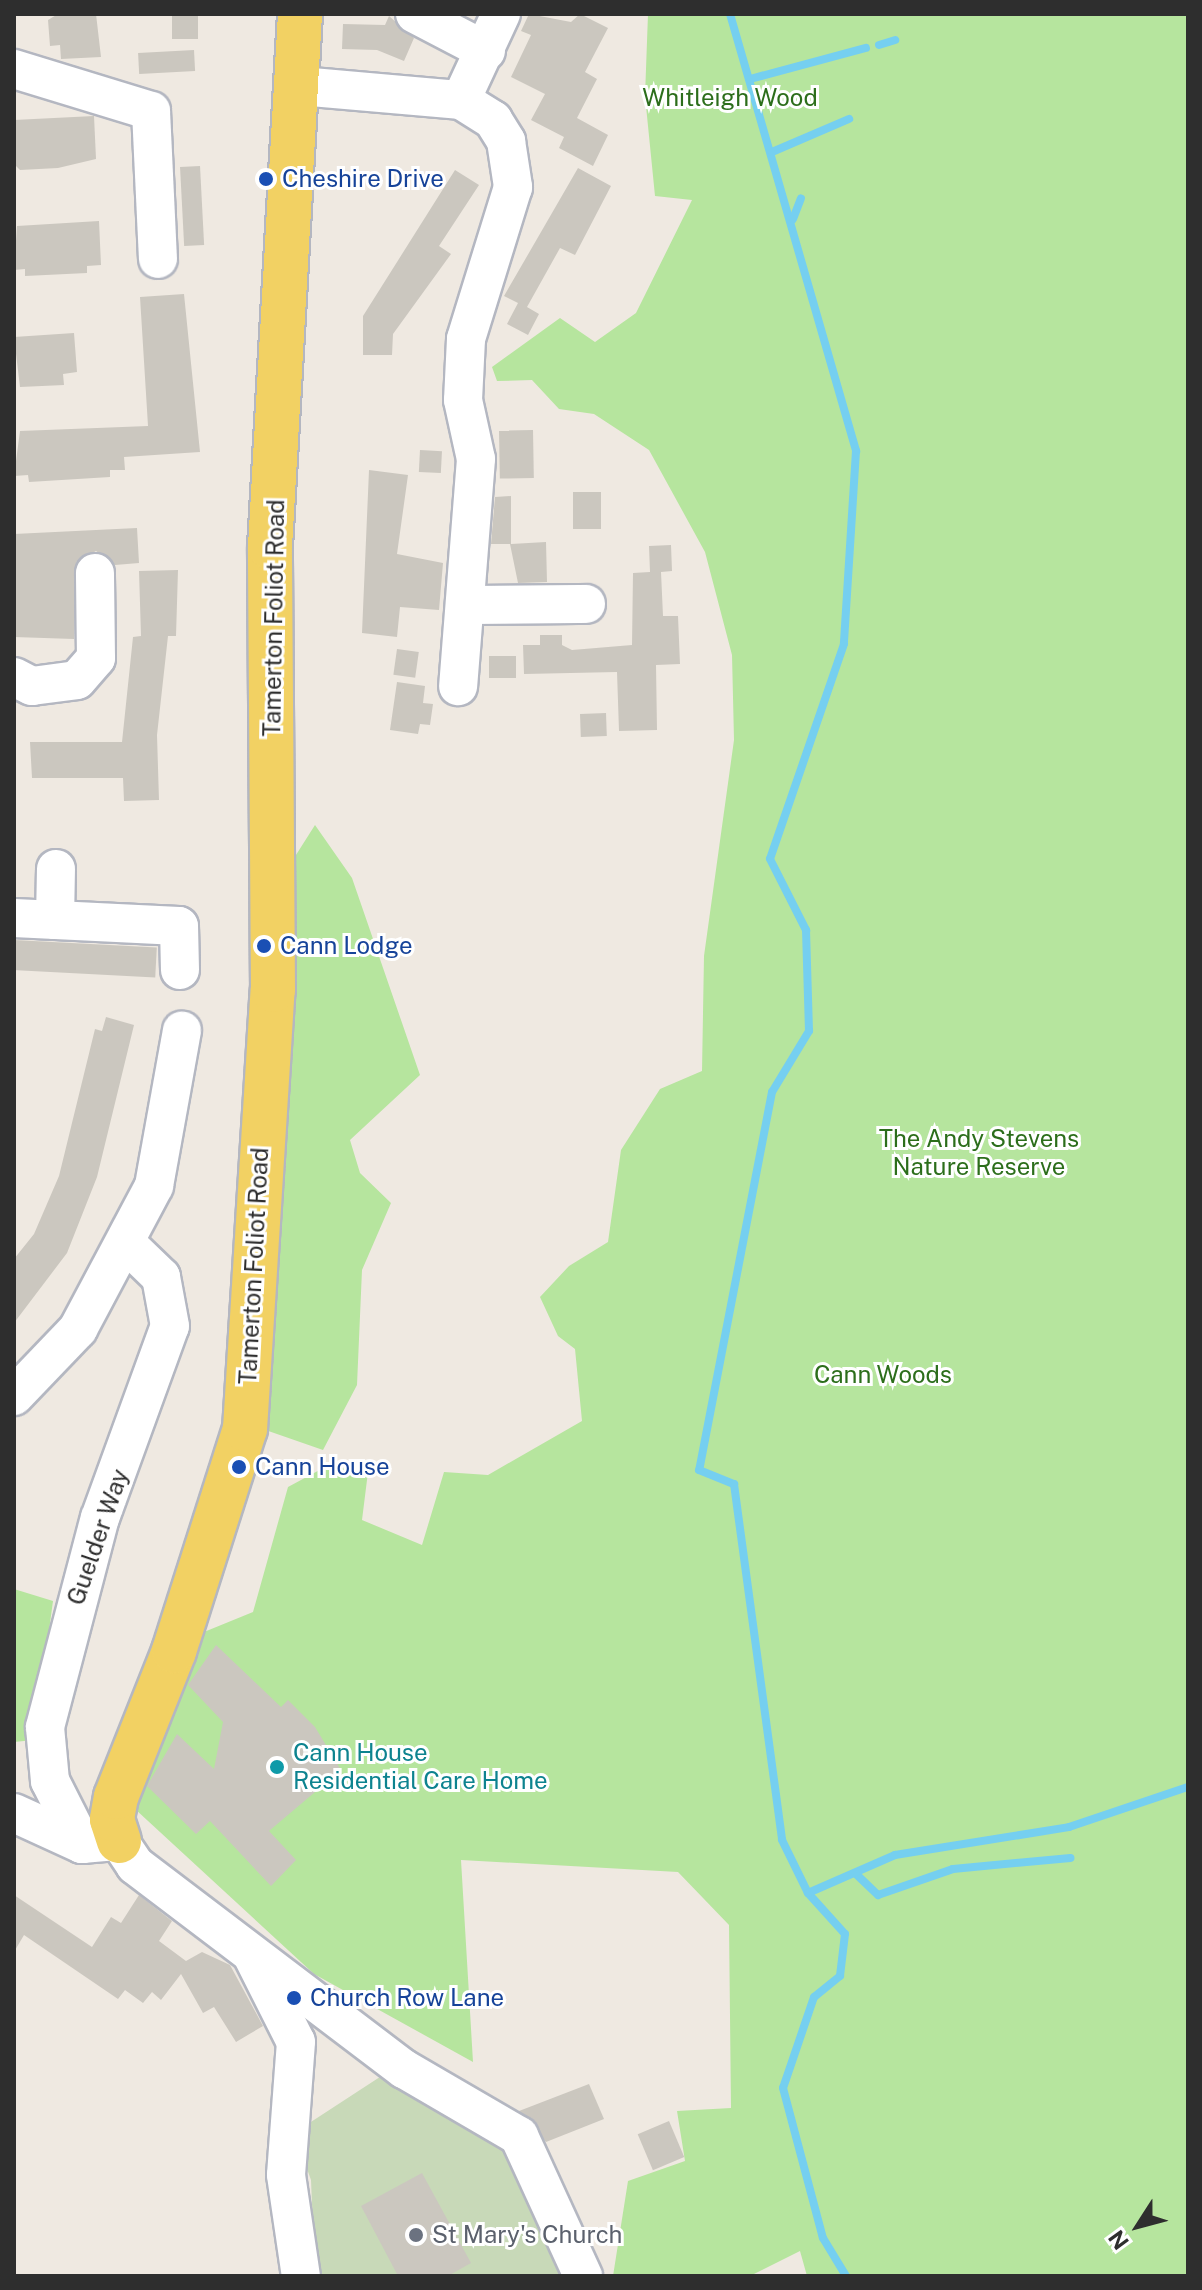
<!DOCTYPE html>
<html>
<head>
<meta charset="utf-8">
<style>
  body { margin:0 }
  #map { position:relative; width:1202px; height:2290px; overflow:hidden; background:#efe9e1; font-family:"Public Sans",sans-serif }
  div>[style] { position:absolute }
  .green>* { inset:0; background:#b6e59e }
  .cemetery>* { inset:0; background:#c8d9b8 }
  .stream>* { height:8px; margin:-4px; padding:0 4px; transform-origin:4px; border-radius:4px; background:#75cff0 }
  .building>* { inset:0; background:#cbc7bf; transform-origin:0 0 }
  .roads { filter:drop-shadow(2px 0 #b4b7c1) drop-shadow(-2px 0 #b4b7c1) drop-shadow(0 2px #b4b7c1) drop-shadow(0 -2px #b4b7c1) }
  .minor>* { height:38px; margin:-19px; padding:0 19px; transform-origin:19px; border-radius:19px; background:#fff }
  .major>* { height:44px; margin:-22px; padding:0 22px; transform-origin:22px; border-radius:22px; background:#f2d163 }
  .dots>* { width:22px; height:22px; translate:-50% -50%; box-sizing:border-box; border:4px solid #fff; border-radius:50% }
  span { translate:-50% -50%; white-space:nowrap; text-align:center; line-height:1.15; -webkit-text-stroke:6px #fff; paint-order:stroke }
  .park-label { font-size:24px; color:#2c6e1b }
  .transit-label { font-size:24px; color:#164399 }
  .left { translate:0 -50%; text-align:left }
  .street-label { font-size:24px; color:#2e2e2e }
  .culture-label { font-size:24px; color:#0d838f }
  .worship-label { font-size:24px; color:#5b616d }
  .frame { position:absolute; inset:0; border:16px solid #2e2e2e; pointer-events:none }
  .north { position:absolute; left:1098px; top:2186px; width:80px; height:80px; -webkit-text-stroke:6px #fff; paint-order:stroke; rotate:234deg; font-size:22px; font-weight:700; line-height:32px; text-align:center; color:#2e2e2e }
  .north::after { content:''; display:block; margin:auto; width:28px; height:36px; background:#2e2e2e; clip-path:polygon(50% 0,100% 100%,50% 72%,0 100%) }
</style>
</head>
<body>
<div id="map">
  <div class="green">
    <i style="clip-path:polygon(648px 14px,1188px 14px,1188px 2276px,807px 2276px,800px 2251px,750px 2276px,613px 2276px,628px 2181px,685px 2161px,677px 2111px,731px 2108px,729px 1925px,678px 1872px,461px 1860px,473px 2062px,314px 1974px,135px 1809px,204px 1632px,253px 1612px,288px 1487px,327px 1466px,368px 1472px,362px 1520px,422px 1545px,444px 1472px,488px 1475px,582px 1421px,575px 1349px,558px 1336px,540px 1297px,569px 1266px,608px 1242px,621px 1150px,660px 1089px,702px 1071px,704px 956px,734px 740px,732px 655px,705px 552px,649px 450px,594px 414px,559px 409px,532px 380px,497px 381px,492px 367px,560px 318px,595px 342px,636px 313px,692px 200px,655px 196px,645px 96px)"></i>
    <i style="clip-path:polygon(315px 825px,352px 878px,420px 1075px,350px 1140px,360px 1173px,391px 1203px,362px 1270px,357px 1385px,323px 1450px,251px 1425px,282px 877px)"></i>
    <i style="clip-path:polygon(14px 1589px,53px 1601px,34px 1740px,14px 1742px)"></i>
  </div>
  <div class="cemetery">
    <i style="clip-path:polygon(386px 2073px,495px 2135px,517px 2162px,572px 2276px,315px 2276px,311px 2180px,294px 2133px)"></i>
  </div>
  <div class="stream">
    <i style="left:730px;top:14px;width:455px;rotate:73.9deg"></i>
    <i style="left:856px;top:451px;width:193px;rotate:93.6deg"></i>
    <i style="left:844px;top:644px;width:227px;rotate:109deg"></i>
    <i style="left:770px;top:859px;width:80px;rotate:63.1deg"></i>
    <i style="left:806px;top:930px;width:101px;rotate:88.3deg"></i>
    <i style="left:809px;top:1031px;width:71px;rotate:121.2deg"></i>
    <i style="left:772px;top:1092px;width:385px;rotate:100.9deg"></i>
    <i style="left:699px;top:1470px;width:38px;rotate:22deg"></i>
    <i style="left:734px;top:1484px;width:359px;rotate:82.3deg"></i>
    <i style="left:782px;top:1840px;width:59px;rotate:63.9deg"></i>
    <i style="left:808px;top:1893px;width:55px;rotate:47.9deg"></i>
    <i style="left:845px;top:1934px;width:42px;rotate:96.8deg"></i>
    <i style="left:840px;top:1976px;width:33px;rotate:141deg"></i>
    <i style="left:814px;top:1997px;width:96px;rotate:108.8deg"></i>
    <i style="left:783px;top:2088px;width:155px;rotate:75.1deg"></i>
    <i style="left:823px;top:2238px;width:44px;rotate:58.8deg"></i>
    <i style="left:879px;top:45px;width:17px;rotate:-17deg"></i>
    <i style="left:750px;top:79px;width:120px;rotate:-15deg"></i>
    <i style="left:772px;top:152px;width:84px;rotate:-23.2deg"></i>
    <i style="left:793px;top:219px;width:22px;rotate:-69deg"></i>
    <i style="left:855px;top:1873px;width:32px;rotate:44deg"></i>
    <i style="left:878px;top:1895px;width:79px;rotate:-19.1deg"></i>
    <i style="left:953px;top:1869px;width:118px;rotate:-5.4deg"></i>
    <i style="left:808px;top:1893px;width:95px;rotate:-23.6deg"></i>
    <i style="left:895px;top:1855px;width:176px;rotate:-9.1deg"></i>
    <i style="left:1069px;top:1827px;width:126px;rotate:-18.6deg"></i>
  </div>
  <div class="building">
    <i style="clip-path:polygon(58px 14px,96px 14px,101px 57px,61px 59px,60px 45px,50px 46px,48px 20px)"></i>
    <i style="left:172px;top:14px;width:26px;height:25px"></i>
    <i style="clip-path:polygon(529px 14px,571px 22px,580px 14px,608px 28px,585px 72px,597px 79px,577px 118px,608px 135px,593px 166px,559px 148px,564px 137px,531px 120px,545px 94px,511px 77px,531px 35px,521px 31px)"></i>
    <i style="clip-path:polygon(389px 16px,414px 38px,404px 61px,377px 50px,342px 49px,343px 24px,385px 25px)"></i>
    <i style="left:194px;top:50px;width:21px;height:56px;rotate:87deg"></i>
    <i style="clip-path:polygon(94px 116px,96px 159px,58px 168px,20px 170px,14px 164px,14px 120px)"></i>
    <i style="left:200px;top:166px;width:79px;height:20px;rotate:87deg"></i>
    <i style="clip-path:polygon(578px 168px,611px 186px,575px 255px,560px 248px,527px 307px,539px 314px,528px 335px,507px 324px,518px 303px,504px 296px)"></i>
    <i style="clip-path:polygon(455px 170px,479px 185px,439px 246px,451px 254px,393px 334px,392px 355px,363px 355px,363px 316px)"></i>
    <i style="clip-path:polygon(99px 221px,101px 265px,87px 266px,87px 273px,25px 276px,25px 269px,14px 270px,17px 226px)"></i>
    <i style="clip-path:polygon(184px 294px,200px 452px,124px 457px,125px 470px,110px 470px,110px 477px,29px 482px,28px 475px,14px 476px,20px 431px,148px 426px,140px 297px)"></i>
    <i style="clip-path:polygon(74px 333px,77px 372px,63px 374px,64px 385px,20px 387px,14px 337px)"></i>
    <i style="left:533px;top:430px;width:48px;height:34px;rotate:89deg"></i>
    <i style="left:420px;top:450px;width:22px;height:22px;rotate:3deg"></i>
    <i style="clip-path:polygon(369px 470px,408px 475px,397px 554px,443px 563px,439px 610px,400px 607px,397px 637px,362px 633px)"></i>
    <i style="left:573px;top:492px;width:28px;height:37px"></i>
    <i style="clip-path:polygon(511px 496px,511px 544px,546px 542px,547px 582px,518px 583px,510px 544px,491px 544px,495px 497px)"></i>
    <i style="clip-path:polygon(137px 528px,139px 563px,115px 565px,96px 551px,76px 562px,74px 639px,14px 637px,14px 534px)"></i>
    <i style="clip-path:polygon(671px 545px,672px 571px,661px 572px,663px 616px,678px 616px,680px 664px,656px 665px,657px 730px,619px 731px,617px 672px,524px 674px,523px 645px,540px 645px,540px 635px,562px 635px,562px 645px,572px 650px,632px 645px,633px 573px,650px 572px,649px 546px)"></i>
    <i style="clip-path:polygon(178px 570px,176px 636px,168px 636px,157px 735px,159px 800px,124px 801px,123px 778px,32px 778px,30px 742px,122px 742px,133px 637px,141px 636px,139px 571px)"></i>
    <i style="left:397px;top:649px;width:22px;height:26px;rotate:8deg"></i>
    <i style="left:516px;top:656px;width:22px;height:27px;rotate:90deg"></i>
    <i style="clip-path:polygon(397px 682px,425px 686px,423px 703px,433px 704px,430px 725px,420px 724px,418px 734px,390px 730px)"></i>
    <i style="left:606px;top:713px;width:23px;height:26px;rotate:88deg"></i>
    <i style="left:14px;top:940px;width:143px;height:30px;rotate:3deg"></i>
    <i style="clip-path:polygon(106px 1017px,134px 1025px,97px 1177px,67px 1253px,14px 1323px,14px 1259px,34px 1234px,59px 1176px,95px 1029px,102px 1031px)"></i>
    <i style="clip-path:polygon(216px 1645px,281px 1707px,288px 1700px,315px 1727px,341px 1770px,269px 1831px,296px 1860px,271px 1886px,210px 1821px,196px 1834px,147px 1786px,177px 1734px,214px 1769px,223px 1722px,188px 1685px)"></i>
    <i style="clip-path:polygon(14px 1895px,92px 1947px,111px 1917px,121px 1923px,139px 1895px,172px 1921px,159px 1941px,186px 1961px,202px 1952px,230px 1965px,263px 2026px,236px 2042px,214px 2007px,203px 2013px,181px 1974px,161px 2000px,152px 1992px,143px 2003px,125px 1990px,118px 1999px,24px 1935px,14px 1952px)"></i>
    <i style="clip-path:polygon(589px 2084px,604px 2119px,546px 2142px,519px 2111px)"></i>
    <i style="left:669px;top:2121px;width:39px;height:34px;rotate:67deg"></i>
    <i style="clip-path:polygon(422px 2173px,471px 2263px,448px 2276px,398px 2276px,361px 2206px)"></i>
  </div>
  <div class="roads">
    <div class="minor">
      <i style="left:415px;top:14px;width:80px;rotate:27.5deg"></i>
      <i style="left:14px;top:69px;width:143px;rotate:17deg"></i>
      <i style="left:151px;top:111px;width:148px;rotate:87.3deg"></i>
      <i style="left:300px;top:86px;width:162px;rotate:5deg"></i>
      <i style="left:461px;top:100px;width:38px;rotate:32deg"></i>
      <i style="left:493px;top:120px;width:25px;rotate:58deg"></i>
      <i style="left:506px;top:141px;width:47px;rotate:81.3deg"></i>
      <i style="left:513px;top:187px;width:159px;rotate:107.2deg"></i>
      <i style="left:466px;top:339px;width:61px;rotate:92.8deg"></i>
      <i style="left:463px;top:400px;width:60px;rotate:77.6deg"></i>
      <i style="left:476px;top:459px;width:228px;rotate:94.5deg"></i>
      <i style="left:461px;top:100px;width:95px;rotate:-65.1deg"></i>
      <i style="left:465px;top:605px;width:121px;rotate:-0.5deg"></i>
      <i style="left:14px;top:677px;width:20px;rotate:27deg"></i>
      <i style="left:32px;top:686px;width:45px;rotate:-7.6deg"></i>
      <i style="left:77px;top:680px;width:29px;rotate:-49deg"></i>
      <i style="left:96px;top:658px;width:85px;rotate:-90.7deg"></i>
      <i style="left:14px;top:918px;width:165px;rotate:2.8deg"></i>
      <i style="left:179px;top:926px;width:44px;rotate:88.7deg"></i>
      <i style="left:55px;top:920px;width:51px;rotate:-88.9deg"></i>
      <i style="left:14px;top:1396px;width:93px;rotate:-46.3deg"></i>
      <i style="left:78px;top:1329px;width:162px;rotate:-62deg"></i>
      <i style="left:154px;top:1186px;width:158px;rotate:-79.8deg"></i>
      <i style="left:14px;top:1813px;width:75px;rotate:24.5deg"></i>
      <i style="left:82px;top:1844px;width:37px;rotate:-5deg"></i>
      <i style="left:119px;top:1841px;width:29px;rotate:56deg"></i>
      <i style="left:135px;top:1865px;width:338px;rotate:37.2deg"></i>
      <i style="left:404px;top:2069px;width:133px;rotate:30.2deg"></i>
      <i style="left:519px;top:2136px;width:154px;rotate:65.4deg"></i>
      <i style="left:82px;top:1844px;width:71px;rotate:-116.9deg"></i>
      <i style="left:50px;top:1781px;width:54px;rotate:-95.3deg"></i>
      <i style="left:45px;top:1727px;width:216px;rotate:-75.3deg"></i>
      <i style="left:100px;top:1518px;width:204px;rotate:-70deg"></i>
      <i style="left:170px;top:1326px;width:50px;rotate:-100.4deg"></i>
      <i style="left:161px;top:1277px;width:47px;rotate:-135.9deg"></i>
      <i style="left:252px;top:1955px;width:97px;rotate:63.2deg"></i>
      <i style="left:296px;top:2042px;width:133px;rotate:94.3deg"></i>
      <i style="left:286px;top:2175px;width:102px;rotate:81.6deg"></i>
    </div>
    <div class="major">
      <i style="left:119px;top:1841px;width:23px;rotate:-108deg"></i>
      <i style="left:112px;top:1819px;width:22px;rotate:-80deg"></i>
      <i style="left:116px;top:1797px;width:157px;rotate:-68.3deg"></i>
      <i style="left:174px;top:1651px;width:233px;rotate:-72.3deg"></i>
      <i style="left:245px;top:1429px;width:440px;rotate:-86.4deg"></i>
      <i style="left:273px;top:990px;width:443px;rotate:-90.4deg"></i>
      <i style="left:270px;top:547px;width:534px;rotate:-86.78deg"></i>
    </div>
  </div>
  <div class="dots">
    <i style="left:266px;top:179px;background:#1a4fb4"></i>
    <i style="left:264px;top:946px;background:#1a4fb4"></i>
    <i style="left:239px;top:1467px;background:#1a4fb4"></i>
    <i style="left:277px;top:1767px;background:#0f9aa8"></i>
    <i style="left:294px;top:1998px;background:#1a4fb4"></i>
    <i style="left:416px;top:2235px;background:#6b7280"></i>
  </div>
  <div class="park-label">
    <span style="left:730px;top:98px">Whitleigh Wood</span>
    <span style="left:979px;top:1153px">The Andy Stevens<br>Nature Reserve</span>
    <span style="left:883px;top:1375px">Cann Woods</span>
  </div>
  <div class="transit-label">
    <span class="left" style="left:282px;top:179px">Cheshire Drive</span>
    <span class="left" style="left:280px;top:946px">Cann Lodge</span>
    <span class="left" style="left:255px;top:1467px">Cann House</span>
    <span class="left" style="left:310px;top:1998px">Church Row Lane</span>
  </div>
  <div class="street-label">
    <span style="left:274px;top:618px;rotate:-89deg">Tamerton Foliot Road</span>
    <span style="left:254px;top:1266px;rotate:-87deg">Tamerton Foliot Road</span>
    <span style="left:98px;top:1537px;rotate:-71deg">Guelder Way</span>
  </div>
  <div class="culture-label">
    <span class="left" style="left:293px;top:1767px">Cann House<br>Residential Care Home</span>
  </div>
  <div class="worship-label">
    <span class="left" style="left:432px;top:2235px">St Mary's Church</span>
  </div>
  <div class="frame"></div>
  <div class="north">N</div>
</div>
</body>
</html>
